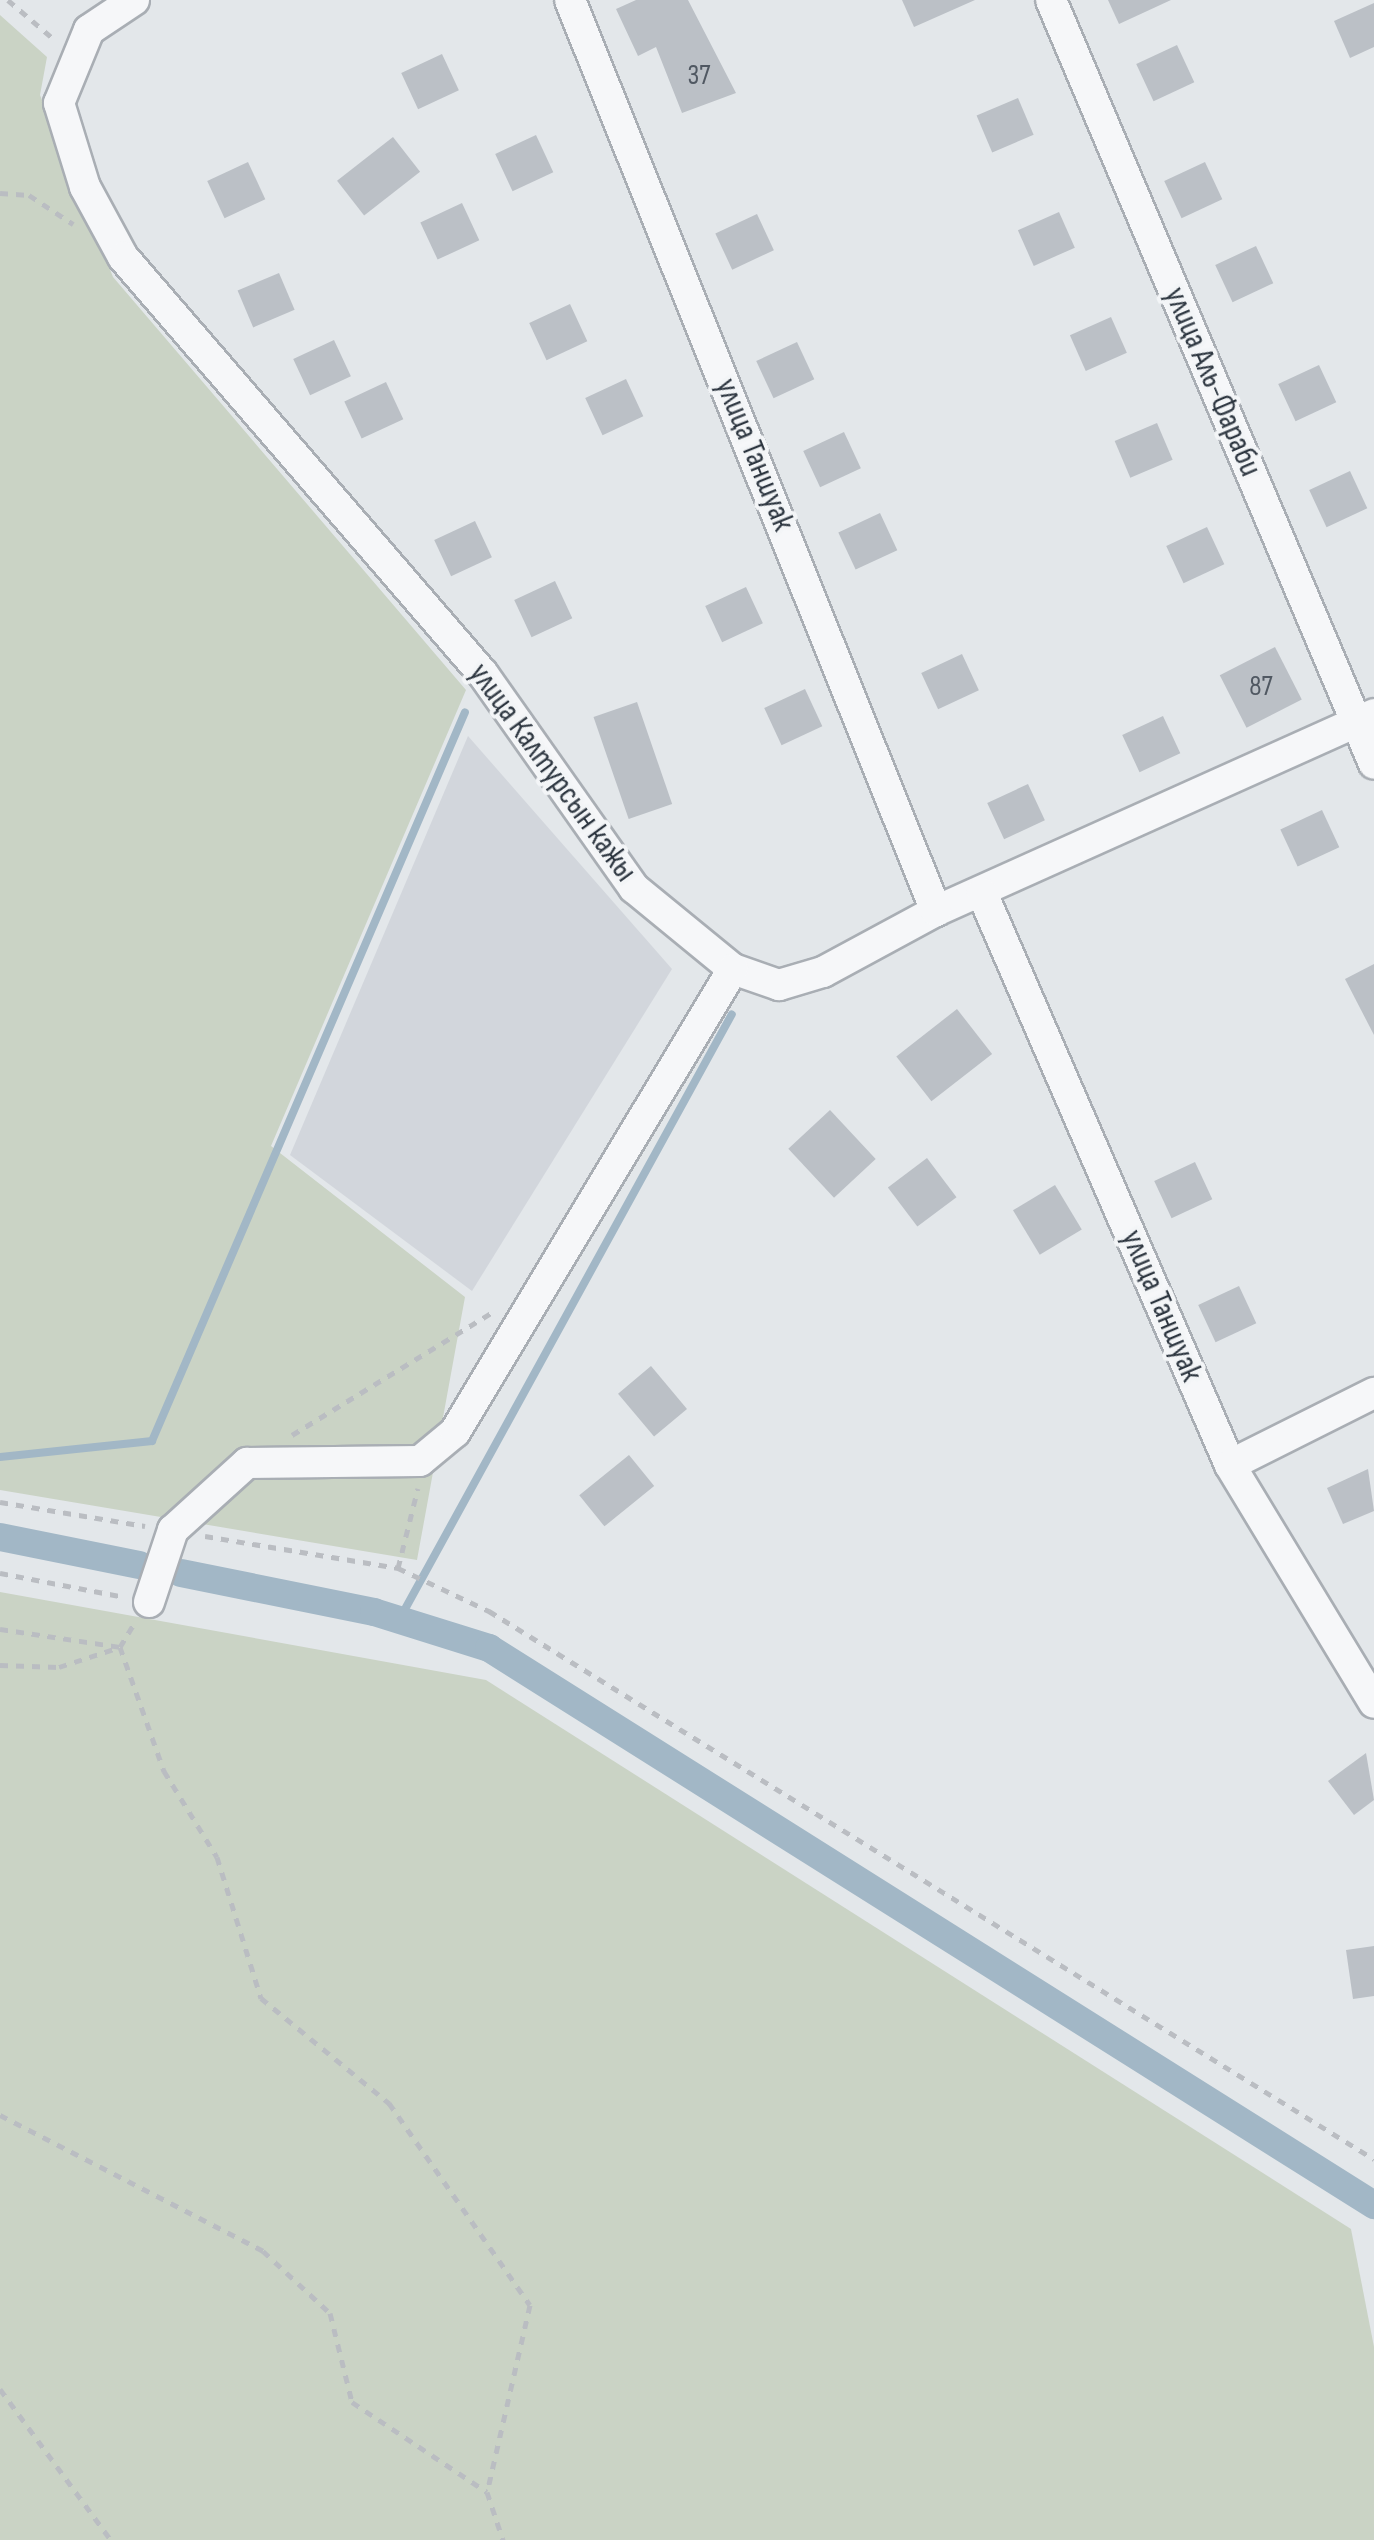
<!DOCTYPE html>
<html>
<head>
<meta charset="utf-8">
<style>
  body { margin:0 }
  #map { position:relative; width:1374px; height:2540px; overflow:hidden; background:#e3e7ea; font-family:"Sofia Sans Condensed",sans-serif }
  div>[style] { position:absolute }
  .built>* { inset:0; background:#d2d6dc }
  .green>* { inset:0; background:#cad3c5 }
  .stream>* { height:8px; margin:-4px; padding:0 4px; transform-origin:4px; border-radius:4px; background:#a2b7c6 }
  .canal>* { height:28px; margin:-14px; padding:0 14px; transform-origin:14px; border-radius:14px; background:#a2b7c6 }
  .building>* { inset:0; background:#bbc0c6; transform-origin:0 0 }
  .path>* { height:5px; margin-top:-2.5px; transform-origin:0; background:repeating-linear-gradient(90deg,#babdc2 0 8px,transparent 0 16px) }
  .roads { filter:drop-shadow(2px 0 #a9aeb4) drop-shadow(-2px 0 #a9aeb4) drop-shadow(0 2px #a9aeb4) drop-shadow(0 -2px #a9aeb4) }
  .street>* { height:30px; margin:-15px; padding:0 15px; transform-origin:15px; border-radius:15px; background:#f6f7f9 }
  span { translate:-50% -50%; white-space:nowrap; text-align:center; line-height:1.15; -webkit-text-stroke:8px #f3f5f7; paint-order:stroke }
  .number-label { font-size:28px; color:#505862 }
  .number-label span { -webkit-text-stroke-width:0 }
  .street-label { font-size:32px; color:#2d3640 }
</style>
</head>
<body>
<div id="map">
  <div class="built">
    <i style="clip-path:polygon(468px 736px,672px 969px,472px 1291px,290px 1155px)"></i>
  </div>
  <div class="green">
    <i style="clip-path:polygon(0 15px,47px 57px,40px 95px,113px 277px,466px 690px,271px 1146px,465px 1297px,417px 1560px,0 1490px)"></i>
    <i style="clip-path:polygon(0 1592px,486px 1680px,1351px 2229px,1374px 2347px,1374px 2540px,0 2540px)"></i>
  </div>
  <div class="stream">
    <i style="left:0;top:1457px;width:153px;rotate:-6deg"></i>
    <i style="left:152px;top:1441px;width:793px;rotate:-66.76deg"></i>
    <i style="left:399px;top:1620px;width:691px;rotate:-61.21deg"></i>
  </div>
  <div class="canal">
    <i style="left:0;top:1537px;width:142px;rotate:11.4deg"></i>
    <i style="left:181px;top:1573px;width:197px;rotate:11.4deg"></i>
    <i style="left:374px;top:1612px;width:121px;rotate:17.4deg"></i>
    <i style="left:489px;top:1648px;width:1046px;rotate:32.19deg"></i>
  </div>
  <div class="building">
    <i style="clip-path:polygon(636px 0,688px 0,736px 93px,682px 113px,656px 47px,638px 56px,616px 9px)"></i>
    <i style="clip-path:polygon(902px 0,975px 0,914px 27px)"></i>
    <i style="clip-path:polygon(1108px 0,1171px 0,1119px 24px)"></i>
    <i style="clip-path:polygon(1374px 3px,1374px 47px,1350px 58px,1334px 21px)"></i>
    <i style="left:1177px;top:45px;width:41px;height:45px;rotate:65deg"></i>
    <i style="left:442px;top:54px;width:40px;height:45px;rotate:65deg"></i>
    <i style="left:1018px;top:98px;width:40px;height:45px;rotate:67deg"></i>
    <i style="left:536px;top:135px;width:41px;height:45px;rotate:65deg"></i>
    <i style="left:393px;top:137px;width:44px;height:71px;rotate:52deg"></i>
    <i style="left:248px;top:162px;width:41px;height:45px;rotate:65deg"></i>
    <i style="left:1205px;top:162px;width:41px;height:45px;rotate:65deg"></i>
    <i style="left:462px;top:203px;width:41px;height:46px;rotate:65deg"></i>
    <i style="left:1059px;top:212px;width:39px;height:45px;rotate:66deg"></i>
    <i style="left:757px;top:214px;width:40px;height:46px;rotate:65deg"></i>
    <i style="left:1256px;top:246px;width:41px;height:45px;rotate:65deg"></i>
    <i style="left:279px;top:273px;width:40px;height:45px;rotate:67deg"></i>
    <i style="left:570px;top:304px;width:41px;height:45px;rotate:65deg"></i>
    <i style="left:1111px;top:317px;width:39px;height:45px;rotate:66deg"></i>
    <i style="left:334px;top:340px;width:40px;height:45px;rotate:65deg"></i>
    <i style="left:797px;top:342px;width:41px;height:45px;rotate:65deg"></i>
    <i style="left:1319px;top:365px;width:41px;height:45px;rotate:65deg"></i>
    <i style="left:626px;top:379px;width:41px;height:45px;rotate:65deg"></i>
    <i style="left:386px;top:382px;width:41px;height:46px;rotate:65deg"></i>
    <i style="left:1157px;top:423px;width:40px;height:46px;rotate:67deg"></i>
    <i style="left:844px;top:432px;width:40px;height:45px;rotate:65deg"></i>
    <i style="left:1350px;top:471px;width:41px;height:45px;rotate:65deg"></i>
    <i style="left:880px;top:513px;width:41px;height:46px;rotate:65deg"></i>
    <i style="left:475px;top:521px;width:40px;height:45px;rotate:65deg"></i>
    <i style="left:1207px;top:527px;width:41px;height:45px;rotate:65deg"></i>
    <i style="left:555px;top:581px;width:41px;height:45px;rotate:65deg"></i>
    <i style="left:746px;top:587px;width:40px;height:45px;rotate:65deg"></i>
    <i style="left:1275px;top:647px;width:59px;height:62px;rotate:63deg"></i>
    <i style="left:962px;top:654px;width:40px;height:45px;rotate:65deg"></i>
    <i style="left:805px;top:689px;width:41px;height:45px;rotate:65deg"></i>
    <i style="left:637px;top:702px;width:108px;height:46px;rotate:71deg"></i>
    <i style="left:1163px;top:716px;width:41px;height:45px;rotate:65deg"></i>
    <i style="left:1028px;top:784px;width:40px;height:45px;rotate:65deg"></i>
    <i style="left:1322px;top:810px;width:41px;height:46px;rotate:65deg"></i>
    <i style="clip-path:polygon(1374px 964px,1374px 1035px,1345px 979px)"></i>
    <i style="left:957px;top:1009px;width:57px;height:77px;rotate:52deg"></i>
    <i style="left:830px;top:1110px;width:67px;height:57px;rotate:47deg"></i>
    <i style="left:927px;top:1158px;width:49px;height:49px;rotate:53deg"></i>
    <i style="left:1195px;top:1162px;width:41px;height:45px;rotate:65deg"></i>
    <i style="left:1055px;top:1185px;width:52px;height:49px;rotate:59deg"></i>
    <i style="left:1239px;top:1286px;width:41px;height:45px;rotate:65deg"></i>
    <i style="left:651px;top:1366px;width:56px;height:43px;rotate:50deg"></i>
    <i style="left:629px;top:1455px;width:40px;height:64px;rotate:51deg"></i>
    <i style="clip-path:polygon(1368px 1469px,1374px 1511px,1343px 1524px,1327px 1488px)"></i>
    <i style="clip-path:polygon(1366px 1753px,1374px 1800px,1354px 1815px,1328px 1781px)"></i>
    <i style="clip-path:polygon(1374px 1946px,1374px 1996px,1353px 1999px,1346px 1950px)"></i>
  </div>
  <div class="path">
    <i style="left:8px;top:0;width:63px;rotate:40.5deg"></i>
    <i style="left:0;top:193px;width:29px;rotate:4deg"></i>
    <i style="left:29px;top:195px;width:53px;rotate:33.4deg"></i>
    <i style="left:292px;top:1435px;width:239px;rotate:-31.5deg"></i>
    <i style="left:0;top:1502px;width:147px;rotate:9.4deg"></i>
    <i style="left:205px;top:1536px;width:196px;rotate:9.4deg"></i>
    <i style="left:398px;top:1568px;width:101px;rotate:25.3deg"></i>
    <i style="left:489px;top:1611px;width:1041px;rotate:31.77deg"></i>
    <i style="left:398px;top:1568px;width:82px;rotate:-76deg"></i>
    <i style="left:0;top:1573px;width:127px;rotate:10.9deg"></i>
    <i style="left:0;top:1629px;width:121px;rotate:8.5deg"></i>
    <i style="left:120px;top:1647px;width:132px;rotate:70.5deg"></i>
    <i style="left:164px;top:1771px;width:101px;rotate:58.4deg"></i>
    <i style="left:217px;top:1857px;width:148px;rotate:72.7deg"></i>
    <i style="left:261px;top:1998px;width:166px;rotate:39.4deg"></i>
    <i style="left:389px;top:2103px;width:246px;rotate:55.1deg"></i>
    <i style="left:530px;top:2305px;width:192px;rotate:102.9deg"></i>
    <i style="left:0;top:1665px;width:59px;rotate:1.9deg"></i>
    <i style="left:59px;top:1667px;width:64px;rotate:-18.2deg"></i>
    <i style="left:120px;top:1647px;width:27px;rotate:-59deg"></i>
    <i style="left:0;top:2115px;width:296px;rotate:27.3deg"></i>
    <i style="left:263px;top:2251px;width:91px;rotate:42.8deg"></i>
    <i style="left:330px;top:2313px;width:92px;rotate:76.1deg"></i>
    <i style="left:352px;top:2402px;width:162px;rotate:33.7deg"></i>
    <i style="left:487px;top:2492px;width:51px;rotate:71.6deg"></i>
    <i style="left:0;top:2389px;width:187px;rotate:53.7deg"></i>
  </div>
  <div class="roads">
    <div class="street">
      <i style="left:134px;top:0;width:54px;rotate:146.3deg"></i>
      <i style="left:89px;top:30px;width:79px;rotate:112.3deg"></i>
      <i style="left:59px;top:103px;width:88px;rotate:72.8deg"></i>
      <i style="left:85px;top:187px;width:80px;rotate:61.5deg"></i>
      <i style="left:123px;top:257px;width:551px;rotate:49.2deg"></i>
      <i style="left:483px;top:674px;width:262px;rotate:54.8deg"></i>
      <i style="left:634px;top:888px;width:128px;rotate:39.3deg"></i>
      <i style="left:733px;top:969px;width:49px;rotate:19.2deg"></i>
      <i style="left:779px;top:985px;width:46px;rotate:-16.5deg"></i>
      <i style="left:823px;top:972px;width:128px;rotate:-28.4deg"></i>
      <i style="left:936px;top:911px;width:480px;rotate:-24.2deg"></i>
      <i style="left:570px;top:0;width:982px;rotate:68.11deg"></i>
      <i style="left:1051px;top:0;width:829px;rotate:67.08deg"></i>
      <i style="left:982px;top:893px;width:623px;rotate:66.56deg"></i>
      <i style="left:1230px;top:1465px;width:278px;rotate:58.8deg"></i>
      <i style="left:1230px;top:1465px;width:161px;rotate:-26.6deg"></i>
      <i style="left:149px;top:1602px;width:76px;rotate:-71.6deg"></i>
      <i style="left:173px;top:1530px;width:100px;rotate:-42.2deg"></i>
      <i style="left:247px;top:1463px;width:173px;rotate:-0.7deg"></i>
      <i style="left:420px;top:1461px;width:45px;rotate:-39.6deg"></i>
      <i style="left:455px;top:1432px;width:540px;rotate:-59.02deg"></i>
    </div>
  </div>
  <div class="number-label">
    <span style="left:699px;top:76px">37</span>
    <span style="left:1261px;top:687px">87</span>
  </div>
  <div class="street-label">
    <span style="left:1212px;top:382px;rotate:67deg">улица Аль-Фараби</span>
    <span style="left:754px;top:455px;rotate:68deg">улица Таншуак</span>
    <span style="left:552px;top:773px;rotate:54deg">улица Калтурсын кажы</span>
    <span style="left:1161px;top:1306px;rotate:67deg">улица Таншуак</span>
  </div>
</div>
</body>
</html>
